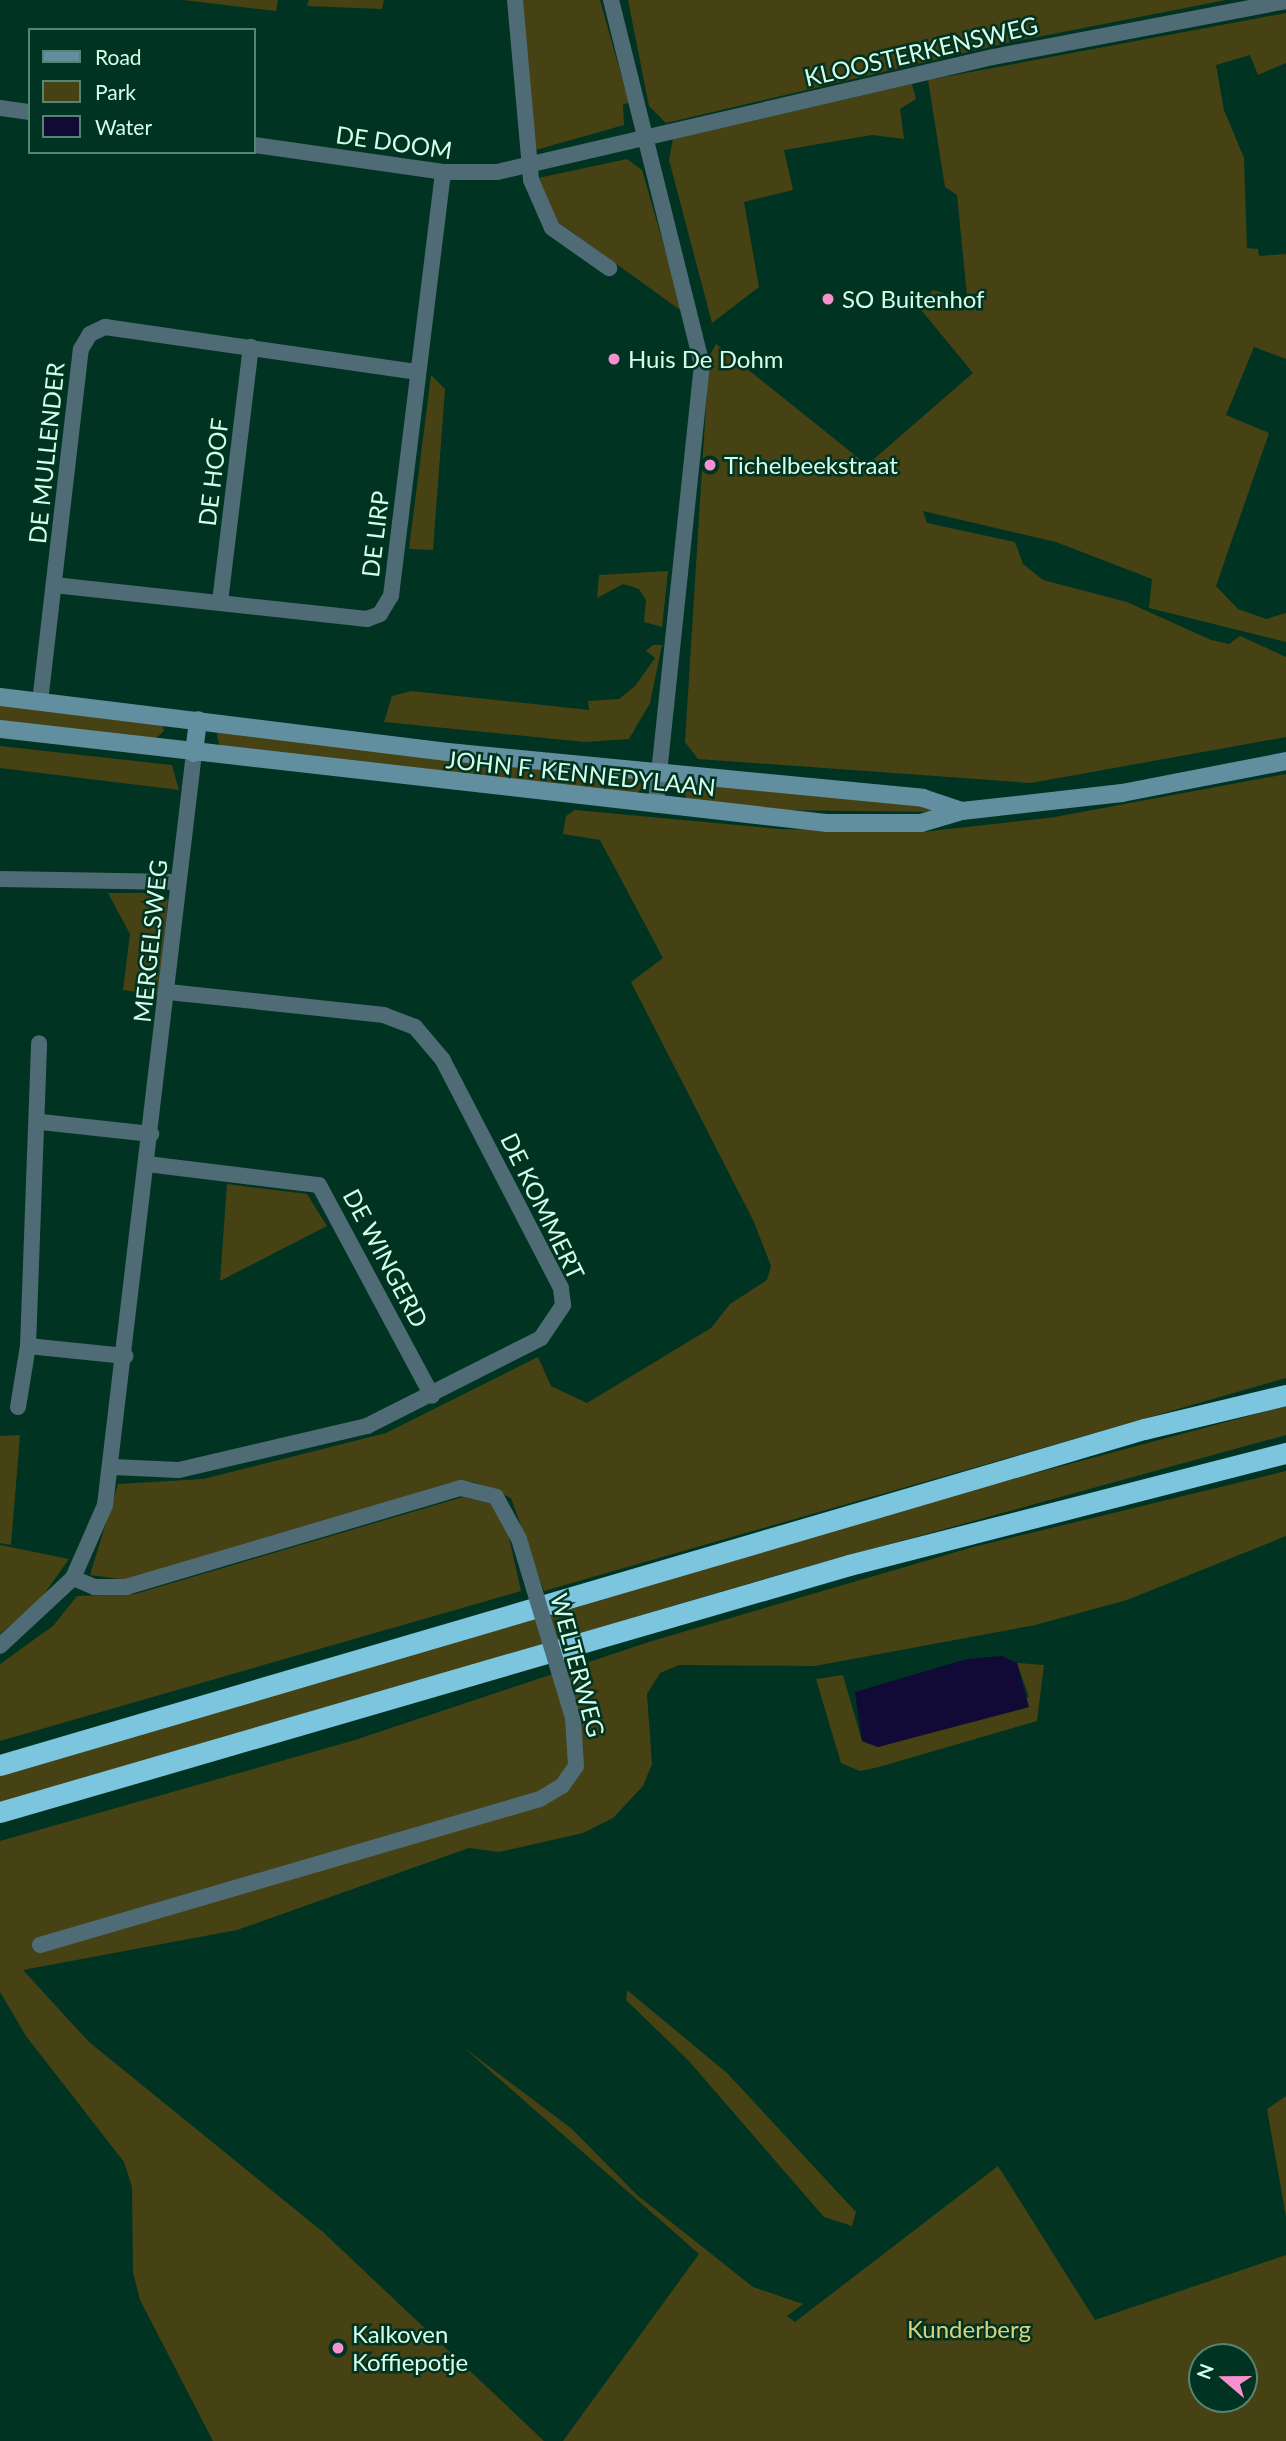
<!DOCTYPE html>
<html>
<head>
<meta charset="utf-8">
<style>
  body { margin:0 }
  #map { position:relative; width:1286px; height:2441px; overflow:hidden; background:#003321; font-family:Lato,sans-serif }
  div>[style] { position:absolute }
  .green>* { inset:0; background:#464214 }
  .water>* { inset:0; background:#110936 }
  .street>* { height:16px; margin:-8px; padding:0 8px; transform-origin:8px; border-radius:8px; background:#4f6b75 }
  .secondary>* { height:18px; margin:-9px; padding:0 9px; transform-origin:9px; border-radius:9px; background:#628fa0 }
  .highway>* { height:21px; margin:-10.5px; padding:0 10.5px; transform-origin:10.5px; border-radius:10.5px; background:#7cc5df }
  .street-bridge>* { height:16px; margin:-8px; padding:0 8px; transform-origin:8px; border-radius:8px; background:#4f6b75 }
  .dots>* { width:19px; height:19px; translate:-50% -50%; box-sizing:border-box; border:4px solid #003321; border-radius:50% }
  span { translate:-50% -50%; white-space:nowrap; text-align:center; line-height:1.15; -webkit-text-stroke:5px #003321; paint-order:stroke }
  .street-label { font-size:24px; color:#d5feea }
  .poi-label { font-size:24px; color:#d5feea }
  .left { translate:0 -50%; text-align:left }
  .park-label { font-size:24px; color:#dad279 }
  .legend { position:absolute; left:28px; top:28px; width:228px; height:126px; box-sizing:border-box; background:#003321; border:2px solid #558471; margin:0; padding:9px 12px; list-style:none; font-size:21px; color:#d5feea }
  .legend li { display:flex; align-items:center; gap:14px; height:35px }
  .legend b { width:35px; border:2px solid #558471 }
  .north { position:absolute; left:1188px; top:2343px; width:70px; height:70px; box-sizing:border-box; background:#003321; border:2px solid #558471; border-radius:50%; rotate:290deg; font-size:19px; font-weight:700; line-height:28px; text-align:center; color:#d5feea }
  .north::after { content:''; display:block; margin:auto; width:24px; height:32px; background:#f790cf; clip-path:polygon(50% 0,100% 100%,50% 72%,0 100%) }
</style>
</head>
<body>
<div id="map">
  <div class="green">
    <i style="clip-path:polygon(183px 0,278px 0,276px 11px)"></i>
    <i style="clip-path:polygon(309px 0,384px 0,382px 9px,307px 6px)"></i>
    <i style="clip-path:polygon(520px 0,600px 0,629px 103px,623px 104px,624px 125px,532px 151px)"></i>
    <i style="clip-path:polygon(628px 0,1226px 0,1007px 43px,666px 123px,649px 106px)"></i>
    <i style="clip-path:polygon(1286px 13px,1286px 63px,1258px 75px,1250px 55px,1216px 65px,1224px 110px,1244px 158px,1247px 248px,1258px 249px,1259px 256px,1286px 254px,1286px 359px,1254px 347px,1226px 415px,1269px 433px,1216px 586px,1238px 609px,1266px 619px,1286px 613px,1286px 642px,1149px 608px,1152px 579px,1056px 542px,923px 511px,927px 523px,1015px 542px,1023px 564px,1043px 580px,1127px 602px,1211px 640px,1229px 644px,1240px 636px,1286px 657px,1286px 737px,1031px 783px,698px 759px,685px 742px,709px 357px,716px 344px,867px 465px,973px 373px,917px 305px,933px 290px,951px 295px,953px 306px,968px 306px,957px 195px,945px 187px,928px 80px)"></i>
    <i style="clip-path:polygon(912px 84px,916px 99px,900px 109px,904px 139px,872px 135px,784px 150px,793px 190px,744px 202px,759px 287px,712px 323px,669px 160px,673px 139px)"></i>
    <i style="clip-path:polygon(627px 159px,642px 170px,683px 312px,554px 219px,538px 178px)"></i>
    <i style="clip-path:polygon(431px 375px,445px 389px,433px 550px,409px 549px)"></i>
    <i style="clip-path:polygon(668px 571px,662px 627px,644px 622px,646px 600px,639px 589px,623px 584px,597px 598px,599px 575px)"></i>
    <i style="clip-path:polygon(653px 645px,662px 645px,650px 703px,629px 739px,585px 742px,384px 722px,392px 696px,411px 691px,589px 710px,588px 701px,619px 699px,635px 686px,655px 658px,646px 651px)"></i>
    <i style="clip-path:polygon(0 703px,162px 724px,164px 731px,154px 740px,0 722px)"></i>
    <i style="clip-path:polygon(216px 731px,637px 777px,643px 787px,634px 796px,220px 747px)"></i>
    <i style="clip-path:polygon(0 746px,172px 765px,179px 790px,0 768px)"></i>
    <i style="clip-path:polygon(1286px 774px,1286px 1378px,544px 1591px,511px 1498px,474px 1482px,452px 1482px,135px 1581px,90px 1575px,118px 1484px,203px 1479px,386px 1433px,538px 1357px,551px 1386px,587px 1403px,711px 1328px,730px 1304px,767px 1280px,771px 1266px,754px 1222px,631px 982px,663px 958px,600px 840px,563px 834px,566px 816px,575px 810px,779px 829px,922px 832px,1055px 817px)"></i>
    <i style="clip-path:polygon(697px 783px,924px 807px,941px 812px,768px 810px,687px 800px,684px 792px)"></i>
    <i style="clip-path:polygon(108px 893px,159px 893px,168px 900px,158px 995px,123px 990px,130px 934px)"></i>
    <i style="clip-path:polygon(227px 1184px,307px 1194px,327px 1226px,220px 1281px)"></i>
    <i style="clip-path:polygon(1286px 1406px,1286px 1435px,781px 1574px,0 1804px,0 1773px,901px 1509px)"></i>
    <i style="clip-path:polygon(20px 1435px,11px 1545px,0 1543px,0 1436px)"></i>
    <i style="clip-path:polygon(1286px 1471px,1286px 1536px,1127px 1600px,1035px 1625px,815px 1666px,679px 1665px,660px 1673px,647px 1694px,652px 1764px,643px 1786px,613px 1818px,583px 1833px,499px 1852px,469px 1848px,237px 1930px,23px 1970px,89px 2042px,323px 2232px,544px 2441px,213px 2441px,140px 2300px,133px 2272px,132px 2187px,124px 2162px,26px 2036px,0 1992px,0 1841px,355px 1740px,652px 1641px,973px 1547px)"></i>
    <i style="clip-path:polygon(463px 1497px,491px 1504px,508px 1533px,521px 1591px,0 1741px,0 1664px,53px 1626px,77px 1596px,135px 1594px)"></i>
    <i style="clip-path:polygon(0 1545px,69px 1559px,42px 1597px,0 1634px)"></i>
    <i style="clip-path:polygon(1017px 1663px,1044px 1665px,1037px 1721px,879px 1767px,860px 1771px,841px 1763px,816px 1679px,843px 1675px,862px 1741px,878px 1747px,1029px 1697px)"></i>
    <i style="clip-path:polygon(627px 1990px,727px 2073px,856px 2212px,852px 2226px,824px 2217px,688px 2060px,626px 2000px)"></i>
    <i style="clip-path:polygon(evenodd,463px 2047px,572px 2129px,637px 2195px,753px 2287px,803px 2304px,787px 2316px,795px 2322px,998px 2166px,1095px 2320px,1286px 2255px,1286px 2441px,563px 2441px,699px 2254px,463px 2047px,1244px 2357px,1244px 2399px,1202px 2399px,1202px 2357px,1244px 2357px)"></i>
    <i style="clip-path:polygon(1286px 2096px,1286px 2217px,1267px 2109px)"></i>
  </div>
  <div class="water">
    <i style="clip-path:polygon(1002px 1656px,1017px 1663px,1029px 1707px,878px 1747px,862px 1741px,855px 1692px,967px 1659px)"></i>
  </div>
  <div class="street">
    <i style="left:515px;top:0;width:181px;rotate:84.9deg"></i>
    <i style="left:531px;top:180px;width:52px;rotate:66.4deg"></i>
    <i style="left:552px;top:228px;width:70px;rotate:35.1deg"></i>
    <i style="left:611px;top:0;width:375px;rotate:76deg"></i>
    <i style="left:702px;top:364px;width:443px;rotate:96deg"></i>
    <i style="left:0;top:108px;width:30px;rotate:8deg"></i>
    <i style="left:254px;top:145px;width:191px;rotate:8.1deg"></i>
    <i style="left:443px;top:172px;width:54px"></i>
    <i style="left:497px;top:172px;width:509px;rotate:-13.05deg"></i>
    <i style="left:993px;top:57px;width:298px;rotate:-10.8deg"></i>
    <i style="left:54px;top:585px;width:315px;rotate:6.2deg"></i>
    <i style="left:367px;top:619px;width:14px;rotate:-21deg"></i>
    <i style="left:380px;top:614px;width:21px;rotate:-59deg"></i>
    <i style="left:391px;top:596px;width:427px;rotate:-83deg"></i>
    <i style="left:220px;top:602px;width:257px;rotate:-83.1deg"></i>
    <i style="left:40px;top:702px;width:355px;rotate:-83.4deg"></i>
    <i style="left:81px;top:349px;width:17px;rotate:-59deg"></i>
    <i style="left:90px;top:334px;width:17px;rotate:-25deg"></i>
    <i style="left:105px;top:327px;width:316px;rotate:8.2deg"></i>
    <i style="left:0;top:879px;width:178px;rotate:1deg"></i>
    <i style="left:41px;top:1122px;width:111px;rotate:6.2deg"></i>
    <i style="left:147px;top:1164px;width:173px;rotate:7deg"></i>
    <i style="left:319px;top:1185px;width:239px;rotate:61.8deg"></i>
    <i style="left:28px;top:1346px;width:98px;rotate:5.9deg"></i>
    <i style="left:18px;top:1407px;width:62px;rotate:-80.7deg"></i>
    <i style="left:28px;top:1346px;width:303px;rotate:-87.9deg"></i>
    <i style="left:113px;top:1467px;width:66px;rotate:2.6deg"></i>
    <i style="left:179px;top:1470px;width:193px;rotate:-13.2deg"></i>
    <i style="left:367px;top:1426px;width:195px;rotate:-26.8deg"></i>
    <i style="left:541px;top:1338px;width:40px;rotate:-56deg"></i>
    <i style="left:563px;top:1305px;width:17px;rotate:-97deg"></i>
    <i style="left:561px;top:1288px;width:257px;rotate:-117.4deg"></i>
    <i style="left:443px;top:1060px;width:43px;rotate:-130.3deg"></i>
    <i style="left:415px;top:1027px;width:33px;rotate:-159deg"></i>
    <i style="left:384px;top:1015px;width:217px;rotate:-173.9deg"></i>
    <i style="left:73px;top:1578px;width:23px;rotate:23deg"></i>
    <i style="left:94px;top:1587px;width:32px"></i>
    <i style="left:126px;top:1587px;width:349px;rotate:-16.5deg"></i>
    <i style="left:461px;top:1488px;width:36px;rotate:14deg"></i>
    <i style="left:496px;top:1497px;width:48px;rotate:61.3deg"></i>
    <i style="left:0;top:1646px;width:100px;rotate:-43deg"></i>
    <i style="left:73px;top:1578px;width:80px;rotate:-66.3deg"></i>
    <i style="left:105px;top:1505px;width:757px;rotate:-83.25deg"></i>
    <i style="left:40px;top:1945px;width:521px;rotate:-16.28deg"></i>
    <i style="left:540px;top:1799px;width:26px;rotate:-31deg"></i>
    <i style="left:562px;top:1786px;width:24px;rotate:-55deg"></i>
    <i style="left:576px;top:1766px;width:48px;rotate:-93.6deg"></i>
  </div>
  <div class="secondary">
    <i style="left:0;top:697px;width:451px;rotate:7deg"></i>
    <i style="left:448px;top:752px;width:477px;rotate:5.5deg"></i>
    <i style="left:923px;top:798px;width:41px;rotate:18.4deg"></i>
    <i style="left:0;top:729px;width:831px;rotate:6.49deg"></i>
    <i style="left:826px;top:823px;width:95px"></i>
    <i style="left:921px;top:823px;width:43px;rotate:-16.3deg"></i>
    <i style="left:962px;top:811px;width:161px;rotate:-6.4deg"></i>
    <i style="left:1122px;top:793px;width:167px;rotate:-11deg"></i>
    <i style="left:194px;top:753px;width:33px;rotate:-83deg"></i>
  </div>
  <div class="highway">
    <i style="left:0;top:1765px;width:1192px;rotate:-16.37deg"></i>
    <i style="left:1144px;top:1429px;width:146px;rotate:-13.5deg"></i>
    <i style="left:0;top:1812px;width:884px;rotate:-16.22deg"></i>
    <i style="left:849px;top:1565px;width:451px;rotate:-14.4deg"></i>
  </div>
  <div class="street-bridge">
    <i style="left:519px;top:1539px;width:187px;rotate:73.2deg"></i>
  </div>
  <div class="dots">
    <i style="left:828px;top:299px;background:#f790cf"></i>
    <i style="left:614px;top:359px;background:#f790cf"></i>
    <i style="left:710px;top:465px;background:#f790cf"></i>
    <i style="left:338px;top:2348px;background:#f790cf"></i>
  </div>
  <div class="street-label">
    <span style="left:921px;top:51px;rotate:-13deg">KLOOSTERKENSWEG</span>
    <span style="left:394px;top:142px;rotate:8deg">DE DOOM</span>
    <span style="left:46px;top:453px;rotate:-84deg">DE MULLENDER</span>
    <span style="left:213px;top:472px;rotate:-83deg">DE HOOF</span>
    <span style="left:375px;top:534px;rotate:-83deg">DE LIRP</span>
    <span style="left:581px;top:773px;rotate:6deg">JOHN F. KENNEDYLAAN</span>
    <span style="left:150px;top:941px;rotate:-84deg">MERGELSWEG</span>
    <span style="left:543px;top:1206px;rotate:64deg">DE KOMMERT</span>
    <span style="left:386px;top:1258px;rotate:62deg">DE WINGERD</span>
    <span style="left:578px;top:1665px;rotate:75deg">WELTERWEG</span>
  </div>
  <div class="poi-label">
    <span class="left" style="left:842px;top:299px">SO Buitenhof</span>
    <span class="left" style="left:628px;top:359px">Huis De Dohm</span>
    <span class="left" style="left:724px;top:465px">Tichelbeekstraat</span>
    <span class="left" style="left:352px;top:2348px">Kalkoven<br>Koffiepotje</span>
  </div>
  <div class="park-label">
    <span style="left:969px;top:2329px">Kunderberg</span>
  </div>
  <ul class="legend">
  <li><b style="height:9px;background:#628fa0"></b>Road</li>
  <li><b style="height:19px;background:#464214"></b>Park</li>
  <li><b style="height:19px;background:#110936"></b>Water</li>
  </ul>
  <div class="north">N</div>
</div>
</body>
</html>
